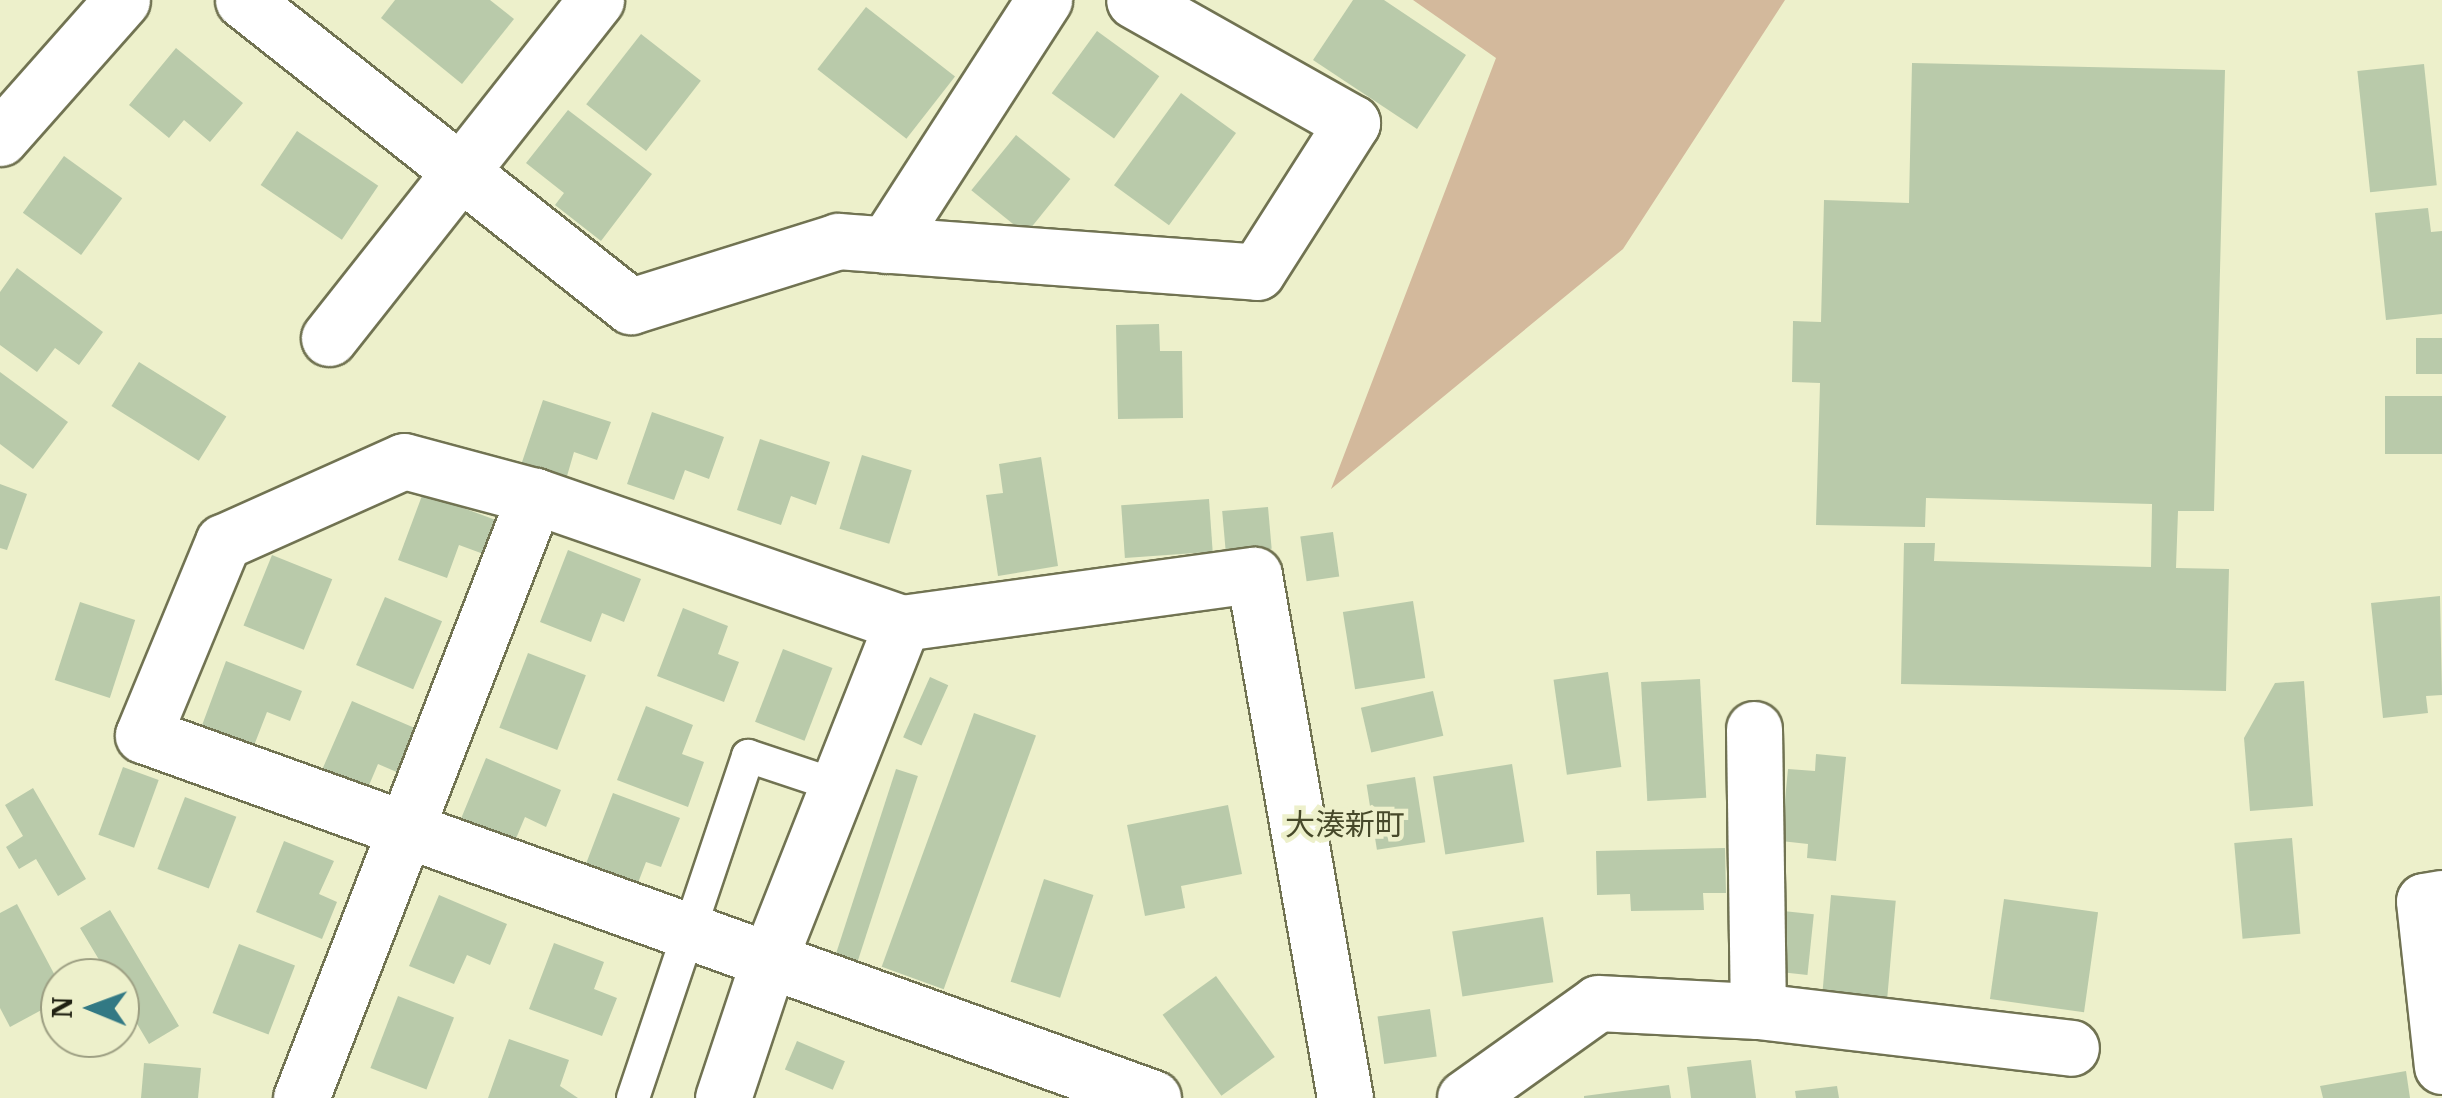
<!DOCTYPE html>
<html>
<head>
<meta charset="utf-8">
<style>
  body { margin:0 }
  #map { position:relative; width:2442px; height:1098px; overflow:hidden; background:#edf0cb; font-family:"IBM Plex Serif","Noto Sans JP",serif }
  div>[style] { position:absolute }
  .green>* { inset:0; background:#d3b99c }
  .building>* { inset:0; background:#b9caaa; transform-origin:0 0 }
  .roads { filter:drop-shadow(2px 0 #717352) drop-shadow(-2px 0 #717352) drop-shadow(0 2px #717352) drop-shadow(0 -2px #717352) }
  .lane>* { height:32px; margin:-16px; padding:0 16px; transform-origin:16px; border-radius:16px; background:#fff }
  .street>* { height:55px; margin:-27.5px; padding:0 27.5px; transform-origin:27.5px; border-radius:27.5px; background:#fff }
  span { translate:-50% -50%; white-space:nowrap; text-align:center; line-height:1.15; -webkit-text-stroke:9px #edf0cb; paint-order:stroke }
  .quarter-label { font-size:30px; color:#47492a }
  .north { position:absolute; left:40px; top:958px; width:100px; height:100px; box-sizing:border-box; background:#edf0cb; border:2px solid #9b9d81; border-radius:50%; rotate:271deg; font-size:28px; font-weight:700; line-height:40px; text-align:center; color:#202113 }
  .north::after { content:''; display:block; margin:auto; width:35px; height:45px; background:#327984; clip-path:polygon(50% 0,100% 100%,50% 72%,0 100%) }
</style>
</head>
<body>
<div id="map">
  <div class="green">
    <i style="clip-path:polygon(1413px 0,1785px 0,1623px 249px,1331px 489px,1496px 58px)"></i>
  </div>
  <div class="building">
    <i style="clip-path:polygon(395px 0,490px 0,514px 19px,462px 84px,381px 18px)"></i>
    <i style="clip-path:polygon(1353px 0,1384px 0,1466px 55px,1417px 129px,1313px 60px)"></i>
    <i style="left:866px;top:7px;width:113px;height:79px;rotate:38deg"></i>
    <i style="left:1097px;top:31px;width:77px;height:77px;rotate:36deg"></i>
    <i style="left:641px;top:34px;width:76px;height:89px;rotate:38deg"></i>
    <i style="clip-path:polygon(176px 48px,243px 103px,210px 142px,184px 120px,169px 138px,129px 105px)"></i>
    <i style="clip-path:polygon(1912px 63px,2225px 70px,2214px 511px,2178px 511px,2176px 568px,2229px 569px,2226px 691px,1901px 684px,1904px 543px,1935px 543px,1934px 561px,2151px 567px,2152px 504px,1926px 498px,1925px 527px,1816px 525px,1820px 383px,1792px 382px,1793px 321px,1821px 322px,1824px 200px,1909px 203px)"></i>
    <i style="left:2424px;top:64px;width:122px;height:67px;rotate:84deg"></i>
    <i style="left:1181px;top:93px;width:68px;height:114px;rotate:36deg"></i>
    <i style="clip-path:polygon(568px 110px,652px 174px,601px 241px,555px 205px,564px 193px,526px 163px)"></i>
    <i style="left:297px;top:131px;width:98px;height:65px;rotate:34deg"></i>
    <i style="left:1016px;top:135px;width:70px;height:71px;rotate:39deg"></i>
    <i style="left:64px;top:156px;width:72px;height:70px;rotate:36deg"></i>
    <i style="clip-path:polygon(2428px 208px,2431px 232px,2442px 231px,2442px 314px,2386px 320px,2375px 213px)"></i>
    <i style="clip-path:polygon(17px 268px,103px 332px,79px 365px,55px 348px,37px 372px,0 345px,0 292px)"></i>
    <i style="clip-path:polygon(1159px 324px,1160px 351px,1182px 351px,1183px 418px,1118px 419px,1116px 325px)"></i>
    <i style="left:2442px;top:338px;width:36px;height:26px;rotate:90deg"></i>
    <i style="left:139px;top:362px;width:103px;height:52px;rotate:32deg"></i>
    <i style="clip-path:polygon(0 372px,68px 422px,33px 469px,0 444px)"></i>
    <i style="left:2442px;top:396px;width:58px;height:57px;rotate:90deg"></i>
    <i style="clip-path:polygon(543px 400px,611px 422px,597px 460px,574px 452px,565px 483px,520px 468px)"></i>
    <i style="clip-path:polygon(652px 412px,724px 437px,709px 479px,685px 470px,674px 500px,627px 484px)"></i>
    <i style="clip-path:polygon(760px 439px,830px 462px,816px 505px,791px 496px,781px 525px,737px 510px)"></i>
    <i style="left:862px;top:455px;width:52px;height:77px;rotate:17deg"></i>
    <i style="clip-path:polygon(1041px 457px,1058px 566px,998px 576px,986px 495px,1003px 493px,999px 464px)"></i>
    <i style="clip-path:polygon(0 484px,27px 494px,7px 550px,0 548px)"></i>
    <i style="clip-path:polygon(423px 493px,501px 522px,489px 556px,459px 545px,447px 578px,398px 560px)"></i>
    <i style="left:1209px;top:499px;width:53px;height:88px;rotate:86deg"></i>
    <i style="left:1268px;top:507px;width:42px;height:46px;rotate:85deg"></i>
    <i style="left:1333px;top:532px;width:45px;height:33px;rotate:82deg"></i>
    <i style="clip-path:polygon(568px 550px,641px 579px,624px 622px,602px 613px,591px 642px,540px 622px)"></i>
    <i style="left:272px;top:555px;width:65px;height:76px;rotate:22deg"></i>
    <i style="clip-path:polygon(2440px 596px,2442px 695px,2426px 696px,2428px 713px,2383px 718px,2371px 603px)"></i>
    <i style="left:385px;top:597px;width:62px;height:74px;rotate:23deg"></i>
    <i style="left:1413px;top:601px;width:78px;height:71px;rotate:81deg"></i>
    <i style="left:80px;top:602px;width:58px;height:82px;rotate:18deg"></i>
    <i style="clip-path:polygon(683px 608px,728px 626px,718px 654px,739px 662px,724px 702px,657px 676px)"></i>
    <i style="left:783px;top:649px;width:53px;height:78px;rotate:21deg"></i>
    <i style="left:528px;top:653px;width:62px;height:80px;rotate:21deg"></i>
    <i style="clip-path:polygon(226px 661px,302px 691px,290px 721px,267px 712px,253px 748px,201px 728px)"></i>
    <i style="left:1608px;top:672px;width:96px;height:55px;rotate:82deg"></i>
    <i style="left:930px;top:677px;width:20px;height:66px;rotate:24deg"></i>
    <i style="left:1700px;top:679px;width:119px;height:59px;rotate:87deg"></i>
    <i style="clip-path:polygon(2304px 681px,2313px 806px,2250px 811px,2244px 738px,2275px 683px)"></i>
    <i style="left:1433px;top:691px;width:46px;height:74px;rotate:77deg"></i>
    <i style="clip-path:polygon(352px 701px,417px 729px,399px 773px,378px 764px,367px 790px,322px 770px)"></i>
    <i style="clip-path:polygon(646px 706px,693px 725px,682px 754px,704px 762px,688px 807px,617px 780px)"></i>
    <i style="left:974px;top:713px;width:66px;height:270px;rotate:20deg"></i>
    <i style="clip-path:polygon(1816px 754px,1846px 757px,1836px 861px,1807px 858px,1808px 844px,1781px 841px,1788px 769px,1815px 771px)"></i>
    <i style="clip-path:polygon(486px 758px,561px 790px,546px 827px,525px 817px,512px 848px,458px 826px)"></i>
    <i style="left:1512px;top:764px;width:79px;height:80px;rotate:81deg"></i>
    <i style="left:123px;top:767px;width:38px;height:72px;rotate:20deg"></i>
    <i style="left:896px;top:769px;width:23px;height:194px;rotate:18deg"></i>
    <i style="left:1415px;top:777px;width:66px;height:49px;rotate:81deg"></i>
    <i style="clip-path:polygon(33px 788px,86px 879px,58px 896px,36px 859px,19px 869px,6px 847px,23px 836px,5px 805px)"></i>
    <i style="clip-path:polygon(613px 793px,680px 818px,661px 867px,646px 862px,636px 888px,584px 869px)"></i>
    <i style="left:185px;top:797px;width:55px;height:77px;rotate:21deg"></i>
    <i style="clip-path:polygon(1228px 805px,1242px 874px,1181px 886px,1185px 908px,1145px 916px,1127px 825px)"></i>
    <i style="left:2292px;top:838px;width:96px;height:58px;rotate:85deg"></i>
    <i style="clip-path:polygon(284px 841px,334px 861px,319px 894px,337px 902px,322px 939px,256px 912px)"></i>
    <i style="clip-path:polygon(1725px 848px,1726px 893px,1703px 893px,1704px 910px,1631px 911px,1630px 894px,1597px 895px,1596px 851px)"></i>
    <i style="left:1044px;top:879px;width:52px;height:108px;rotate:18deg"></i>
    <i style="clip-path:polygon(439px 895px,507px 924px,490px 965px,467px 955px,454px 984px,409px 966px)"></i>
    <i style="left:1831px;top:895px;width:65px;height:100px;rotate:5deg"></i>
    <i style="left:2004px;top:899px;width:95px;height:101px;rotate:8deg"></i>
    <i style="clip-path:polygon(17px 904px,60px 985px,60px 1000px,10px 1027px,0 1008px,0 913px)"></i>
    <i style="clip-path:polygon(110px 910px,179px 1026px,149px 1044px,130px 1012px,120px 1018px,120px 978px,99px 978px,107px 973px,80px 928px)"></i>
    <i style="left:1783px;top:911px;width:31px;height:61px;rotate:6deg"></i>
    <i style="left:1543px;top:917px;width:66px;height:92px;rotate:81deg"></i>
    <i style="clip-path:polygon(554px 943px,604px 962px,594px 989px,617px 998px,602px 1036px,529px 1009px)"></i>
    <i style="left:239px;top:944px;width:60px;height:74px;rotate:21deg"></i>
    <i style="left:1216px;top:976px;width:100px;height:66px;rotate:54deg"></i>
    <i style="left:398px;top:996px;width:60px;height:77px;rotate:21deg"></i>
    <i style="left:1430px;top:1009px;width:48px;height:53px;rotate:82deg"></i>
    <i style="clip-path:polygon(509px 1039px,569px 1060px,560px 1086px,578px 1098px,488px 1098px)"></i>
    <i style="left:797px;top:1041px;width:52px;height:31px;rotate:23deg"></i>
    <i style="clip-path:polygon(1751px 1060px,1756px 1098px,1691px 1098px,1687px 1067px)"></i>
    <i style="clip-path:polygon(144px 1063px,201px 1068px,198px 1098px,141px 1098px)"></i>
    <i style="clip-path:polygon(2406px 1071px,2410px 1098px,2323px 1098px,2320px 1086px)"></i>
    <i style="clip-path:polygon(1669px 1085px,1671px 1098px,1584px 1098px,1584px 1096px)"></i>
    <i style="clip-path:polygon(1837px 1086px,1839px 1098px,1796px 1098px,1795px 1091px)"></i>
  </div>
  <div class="roads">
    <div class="lane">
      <i style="left:633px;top:1098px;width:361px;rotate:-71.4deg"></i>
      <i style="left:748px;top:756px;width:95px;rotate:18.4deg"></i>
    </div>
    <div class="street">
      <i style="left:243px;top:0;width:494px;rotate:38.3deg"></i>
      <i style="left:631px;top:306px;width:217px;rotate:-17.4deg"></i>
      <i style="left:838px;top:241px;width:420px;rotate:4.2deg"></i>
      <i style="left:1257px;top:272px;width:177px;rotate:-57.5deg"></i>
      <i style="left:1352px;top:123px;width:250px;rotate:-150.6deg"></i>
      <i style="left:0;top:138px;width:184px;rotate:-48.5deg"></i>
      <i style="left:886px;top:245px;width:292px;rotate:-57.2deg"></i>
      <i style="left:329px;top:338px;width:431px;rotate:-51.7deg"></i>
      <i style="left:1754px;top:729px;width:282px;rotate:89.2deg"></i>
      <i style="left:2442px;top:898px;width:18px;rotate:171deg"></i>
      <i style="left:2424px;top:901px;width:166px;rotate:83.8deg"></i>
      <i style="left:301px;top:1098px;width:646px;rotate:-68.76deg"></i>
      <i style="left:723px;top:1098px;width:149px;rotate:-71.6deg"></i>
      <i style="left:770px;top:957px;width:359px;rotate:-68.4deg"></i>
      <i style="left:1153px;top:1098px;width:1073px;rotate:-160.23deg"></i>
      <i style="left:143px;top:735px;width:209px;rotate:-67.5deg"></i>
      <i style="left:223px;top:542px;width:198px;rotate:-24.1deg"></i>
      <i style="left:404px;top:461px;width:136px;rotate:15deg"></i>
      <i style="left:535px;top:496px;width:388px;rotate:19.1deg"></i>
      <i style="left:902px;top:623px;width:355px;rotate:-7.8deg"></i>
      <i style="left:1254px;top:575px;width:531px;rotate:80.13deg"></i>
      <i style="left:1465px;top:1098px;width:163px;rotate:-35.5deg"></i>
      <i style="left:1598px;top:1003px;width:160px;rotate:2.9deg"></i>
      <i style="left:1758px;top:1011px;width:315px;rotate:6.7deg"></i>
    </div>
  </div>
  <div class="quarter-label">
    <span style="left:1345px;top:824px">大湊新町</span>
  </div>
  <div class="north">N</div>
</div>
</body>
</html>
